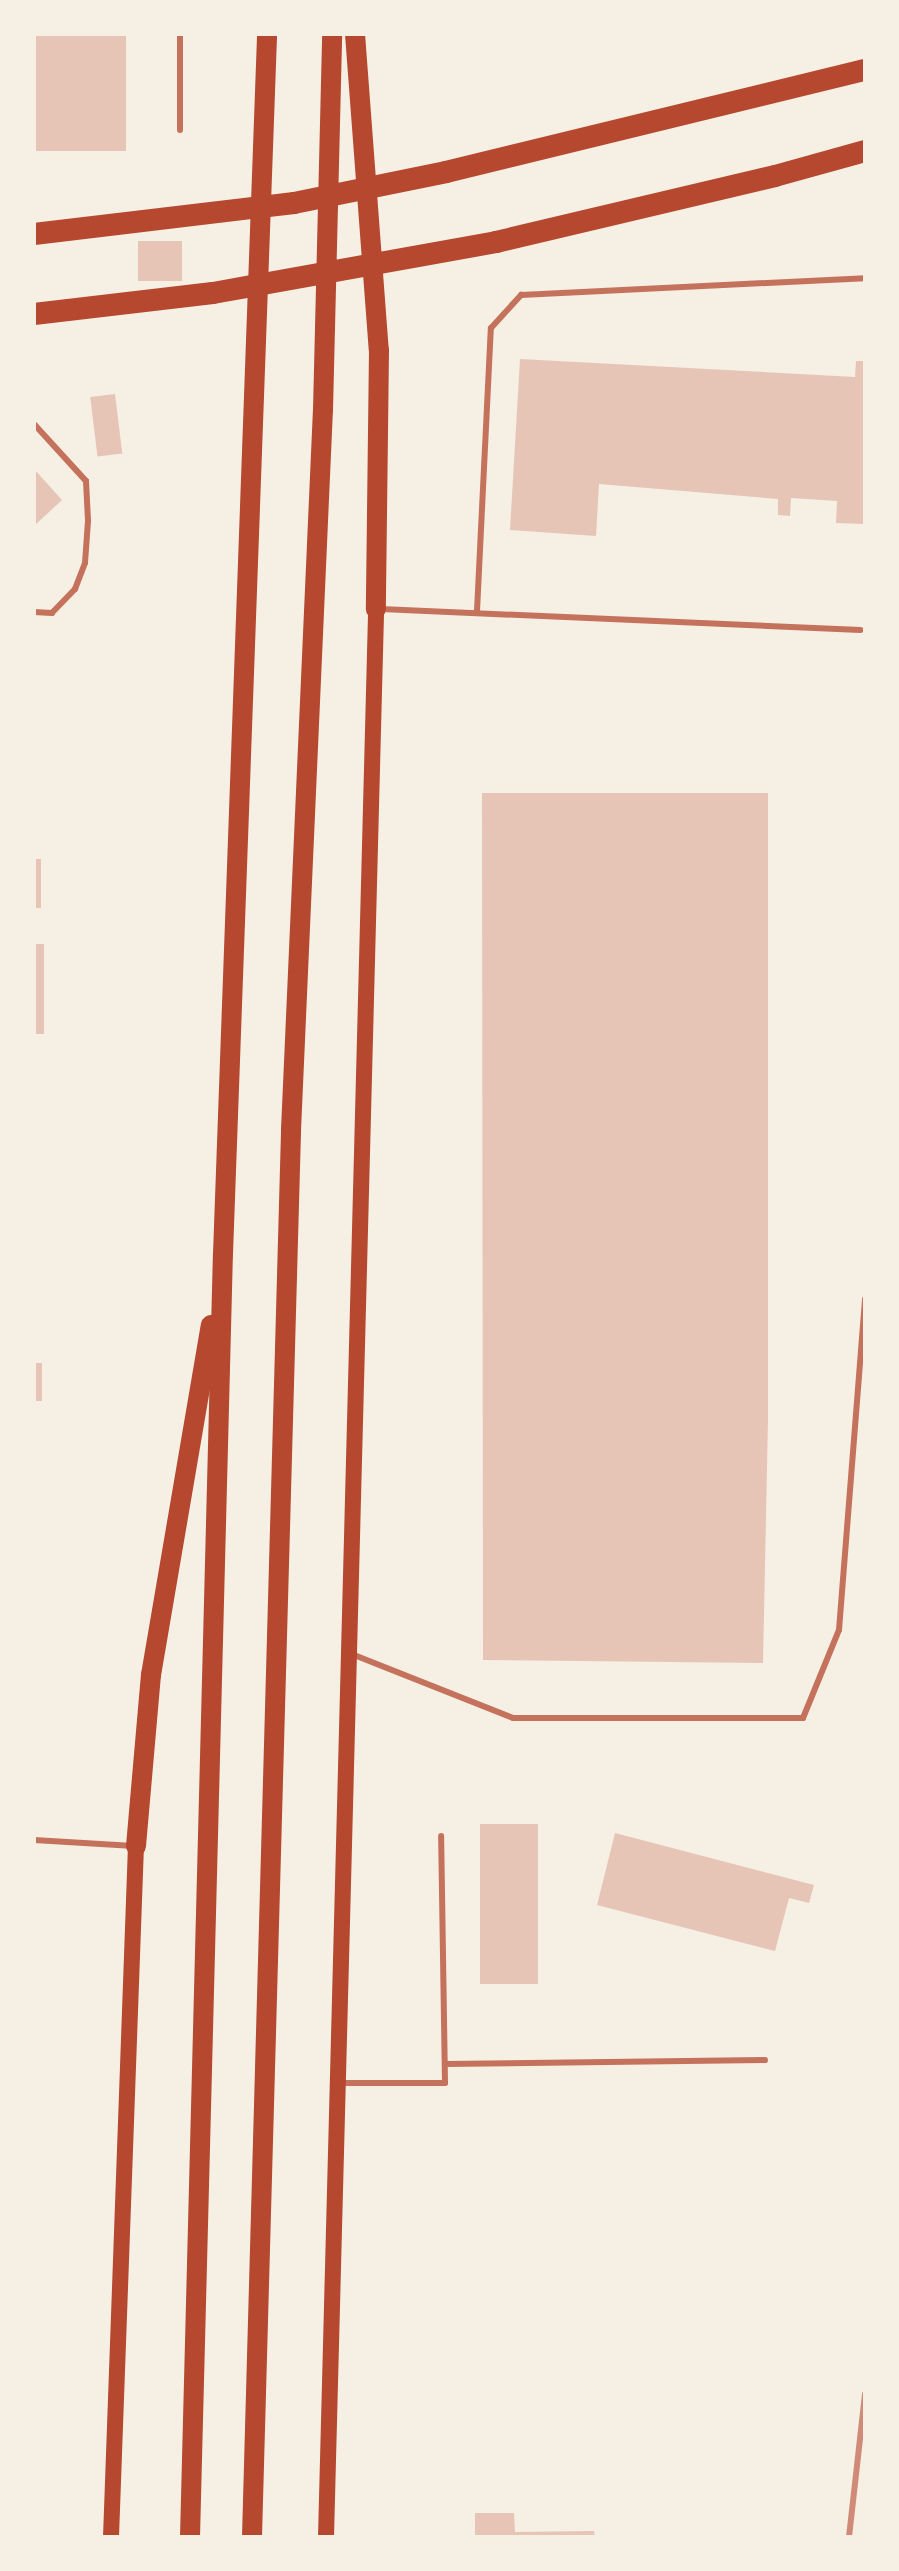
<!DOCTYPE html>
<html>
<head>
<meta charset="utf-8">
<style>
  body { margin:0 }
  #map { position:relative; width:899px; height:2571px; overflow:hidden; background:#f6efe4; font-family:"Roboto Serif",serif }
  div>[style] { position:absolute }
  .building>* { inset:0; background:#e6c5b7; transform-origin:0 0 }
  .service>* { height:6px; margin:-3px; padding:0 3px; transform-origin:3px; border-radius:3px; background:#c5725c }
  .secondary>* { height:16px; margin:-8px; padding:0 8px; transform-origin:8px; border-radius:8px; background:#b5482f }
  .primary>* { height:20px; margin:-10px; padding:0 10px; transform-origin:10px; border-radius:10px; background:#b5482f }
  .trunk>* { height:22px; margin:-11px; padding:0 11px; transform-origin:11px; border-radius:11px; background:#b5482f }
  .rail>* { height:6px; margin:-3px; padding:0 3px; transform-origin:3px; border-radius:3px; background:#cf8b77 }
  span { translate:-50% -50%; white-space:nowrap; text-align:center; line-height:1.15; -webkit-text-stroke:8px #f6efe4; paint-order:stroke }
  .frame { position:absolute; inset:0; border:36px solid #f6efe4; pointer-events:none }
</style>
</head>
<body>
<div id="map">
  <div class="building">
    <i style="left:34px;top:34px;width:92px;height:117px"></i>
    <i style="left:138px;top:241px;width:44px;height:40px"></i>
    <i style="clip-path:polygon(520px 359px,855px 377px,856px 361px,865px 361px,865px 524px,836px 523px,837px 501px,791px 498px,790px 516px,778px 515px,778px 499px,599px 484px,596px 536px,510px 530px)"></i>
    <i style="left:115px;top:394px;width:60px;height:25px;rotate:83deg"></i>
    <i style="clip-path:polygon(34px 469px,62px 500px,34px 526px)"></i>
    <i style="clip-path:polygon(482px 793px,768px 793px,768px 1419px,763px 1663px,483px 1660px)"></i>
    <i style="left:34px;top:859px;width:7px;height:49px"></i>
    <i style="left:34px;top:944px;width:10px;height:90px"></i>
    <i style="left:34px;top:1363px;width:8px;height:38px"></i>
    <i style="left:480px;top:1824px;width:58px;height:160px"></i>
    <i style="clip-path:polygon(615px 1833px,814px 1885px,809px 1903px,789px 1898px,775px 1951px,597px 1905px)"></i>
    <i style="clip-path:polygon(475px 2513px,514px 2513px,515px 2532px,594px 2531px,595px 2537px,475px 2537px)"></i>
  </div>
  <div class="service">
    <i style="left:180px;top:34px;width:96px;rotate:90deg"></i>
    <i style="left:34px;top:424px;width:77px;rotate:47.6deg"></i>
    <i style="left:86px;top:481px;width:40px;rotate:87.1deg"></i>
    <i style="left:88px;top:521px;width:42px;rotate:94.1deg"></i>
    <i style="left:85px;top:563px;width:28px;rotate:111deg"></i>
    <i style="left:75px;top:589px;width:33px;rotate:134deg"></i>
    <i style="left:52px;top:613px;width:18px;rotate:-177deg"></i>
    <i style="left:381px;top:609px;width:480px;rotate:2.5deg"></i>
    <i style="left:477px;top:611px;width:283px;rotate:-87.2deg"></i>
    <i style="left:491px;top:328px;width:45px;rotate:-47.7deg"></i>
    <i style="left:521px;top:295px;width:344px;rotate:-2.8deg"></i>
    <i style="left:349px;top:1653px;width:176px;rotate:21.6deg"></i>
    <i style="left:513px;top:1718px;width:290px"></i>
    <i style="left:803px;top:1718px;width:95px;rotate:-67.8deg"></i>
    <i style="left:839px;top:1630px;width:332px;rotate:-85.5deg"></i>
    <i style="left:34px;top:1840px;width:100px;rotate:3.4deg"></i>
    <i style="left:445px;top:2064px;width:320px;rotate:-0.7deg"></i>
    <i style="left:340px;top:2083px;width:105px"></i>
    <i style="left:445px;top:2083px;width:247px;rotate:-90.9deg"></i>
  </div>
  <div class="secondary">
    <i style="left:111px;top:2537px;width:691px;rotate:-87.93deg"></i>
    <i style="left:326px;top:2537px;width:1929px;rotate:-88.51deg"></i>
  </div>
  <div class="primary">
    <i style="left:355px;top:34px;width:317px;rotate:85.7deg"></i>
    <i style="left:379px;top:350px;width:259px;rotate:90.7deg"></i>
    <i style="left:136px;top:1846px;width:172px;rotate:-85deg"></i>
    <i style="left:151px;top:1675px;width:355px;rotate:-80.3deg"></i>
    <i style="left:190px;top:2537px;width:1283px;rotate:-88.53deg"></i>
    <i style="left:223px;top:1254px;width:1221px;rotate:-87.93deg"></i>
    <i style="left:252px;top:2537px;width:1408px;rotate:-88.41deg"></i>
    <i style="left:291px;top:1130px;width:721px;rotate:-87.46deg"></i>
    <i style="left:323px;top:410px;width:376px;rotate:-88.6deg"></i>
  </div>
  <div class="trunk">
    <i style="left:34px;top:234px;width:262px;rotate:-6.8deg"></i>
    <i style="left:294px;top:203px;width:155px;rotate:-11.5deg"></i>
    <i style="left:446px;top:172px;width:431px;rotate:-13.7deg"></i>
    <i style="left:34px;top:314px;width:180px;rotate:-6.7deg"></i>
    <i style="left:213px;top:293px;width:288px;rotate:-10.2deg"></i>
    <i style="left:496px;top:242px;width:287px;rotate:-13.3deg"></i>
    <i style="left:775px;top:176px;width:93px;rotate:-15.5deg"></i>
  </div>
  <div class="rail">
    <i style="left:849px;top:2537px;width:144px;rotate:-83.6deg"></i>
  </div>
  <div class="frame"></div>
</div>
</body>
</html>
